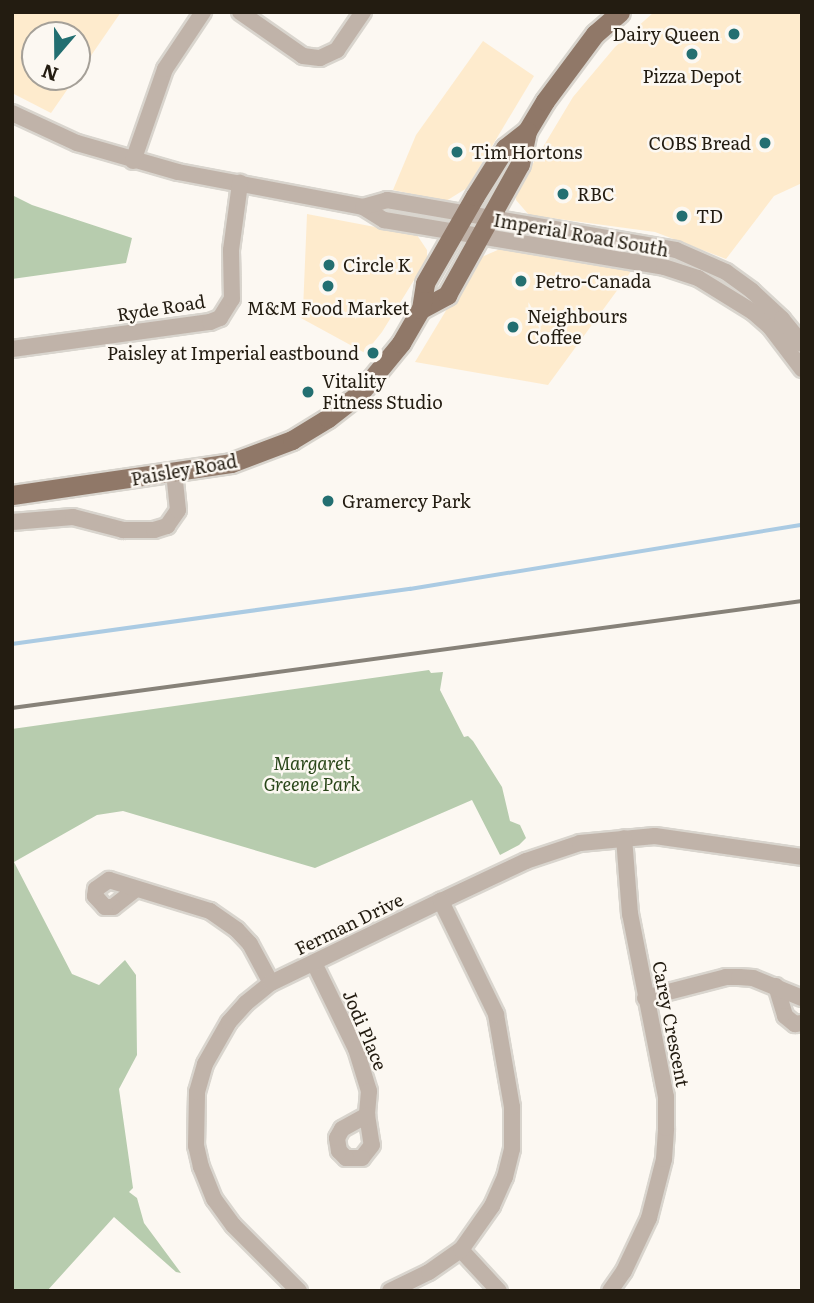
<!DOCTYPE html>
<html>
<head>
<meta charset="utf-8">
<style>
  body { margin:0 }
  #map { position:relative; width:814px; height:1303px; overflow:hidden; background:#fcf8f2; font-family:Literata,serif }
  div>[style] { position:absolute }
  .built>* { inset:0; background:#feebcd }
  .green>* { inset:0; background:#b7ccae }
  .stream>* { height:3.5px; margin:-1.75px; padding:0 1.75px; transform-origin:1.75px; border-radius:1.75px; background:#abcbe3 }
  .roads { filter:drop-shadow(2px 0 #d9d5ce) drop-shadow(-2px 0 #d9d5ce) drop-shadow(0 2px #d9d5ce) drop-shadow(0 -2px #d9d5ce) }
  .minor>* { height:16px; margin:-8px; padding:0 8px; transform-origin:8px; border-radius:8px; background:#c0b3a9 }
  .major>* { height:19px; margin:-9.5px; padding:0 9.5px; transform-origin:9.5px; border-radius:9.5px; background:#907868 }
  .rail>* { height:3.5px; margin:-1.75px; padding:0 1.75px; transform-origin:1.75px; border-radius:1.75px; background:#878279 }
  .dots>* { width:19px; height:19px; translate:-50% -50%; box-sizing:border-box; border:4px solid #fcf8f2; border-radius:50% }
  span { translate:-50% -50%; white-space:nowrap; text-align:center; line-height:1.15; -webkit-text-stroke:5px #fcf8f2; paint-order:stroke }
  .poi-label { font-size:18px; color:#231c11 }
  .right { translate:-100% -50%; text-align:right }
  .left { translate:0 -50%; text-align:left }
  .street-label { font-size:18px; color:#231c11 }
  .park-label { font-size:18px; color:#294619; font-style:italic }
  .frame { position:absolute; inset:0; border:14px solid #231c11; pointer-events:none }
  .north { position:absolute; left:21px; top:21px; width:70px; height:70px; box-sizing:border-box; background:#fcf8f2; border:2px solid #a5a098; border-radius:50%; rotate:200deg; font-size:19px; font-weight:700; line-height:28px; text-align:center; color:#231c11 }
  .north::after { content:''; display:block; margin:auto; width:24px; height:32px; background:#236f71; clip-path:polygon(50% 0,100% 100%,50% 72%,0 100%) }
</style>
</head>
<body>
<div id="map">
  <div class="built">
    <i style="clip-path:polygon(12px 12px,121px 12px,77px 76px,77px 35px,35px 35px,35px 77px,76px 77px,51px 113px,12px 93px)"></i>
    <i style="clip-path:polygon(654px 12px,802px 12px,802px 183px,774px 196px,726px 259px,655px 232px,529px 215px,516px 200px,516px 192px,573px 97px,615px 47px)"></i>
    <i style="clip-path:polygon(483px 41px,534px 76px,467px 188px,446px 201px,393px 190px,416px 135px)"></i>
    <i style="clip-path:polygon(307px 214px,417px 235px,427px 250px,427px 259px,382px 332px,365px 353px,299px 317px,303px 310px)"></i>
    <i style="clip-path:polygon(500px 249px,632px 270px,548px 385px,415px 362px,477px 259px)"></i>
  </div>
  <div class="green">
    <i style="clip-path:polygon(12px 195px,32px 205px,132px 238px,126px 263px,12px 279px)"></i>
    <i style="clip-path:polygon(429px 670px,431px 673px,443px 672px,440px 690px,464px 737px,468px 736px,473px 741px,502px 787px,510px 821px,520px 825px,526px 838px,519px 845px,500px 855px,472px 800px,315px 868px,123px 811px,97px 815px,14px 862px,72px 974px,99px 985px,125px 960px,136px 975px,137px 1055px,119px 1089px,133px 1188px,129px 1192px,137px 1198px,144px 1223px,181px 1273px,176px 1272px,114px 1217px,47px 1291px,12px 1291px,12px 729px)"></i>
  </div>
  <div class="stream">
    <i style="left:12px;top:644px;width:402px;rotate:-7.9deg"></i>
    <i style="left:410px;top:589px;width:397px;rotate:-9.3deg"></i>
  </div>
  <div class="roads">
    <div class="minor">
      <i style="left:240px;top:12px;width:77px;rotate:34.9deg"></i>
      <i style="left:303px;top:56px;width:17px;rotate:7deg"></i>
      <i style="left:320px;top:58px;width:19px;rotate:-25deg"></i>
      <i style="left:337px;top:50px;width:46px;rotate:-55.6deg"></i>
      <i style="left:12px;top:113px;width:72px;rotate:24.8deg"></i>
      <i style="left:77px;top:143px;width:105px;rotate:16deg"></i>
      <i style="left:178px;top:172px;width:188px;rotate:10.7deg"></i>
      <i style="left:363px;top:207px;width:25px;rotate:32deg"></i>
      <i style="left:384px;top:220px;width:284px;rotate:9.5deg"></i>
      <i style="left:664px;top:267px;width:36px;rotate:18deg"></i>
      <i style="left:698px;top:278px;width:65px;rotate:31.7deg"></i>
      <i style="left:753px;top:312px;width:23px;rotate:41deg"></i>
      <i style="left:770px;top:327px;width:53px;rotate:52.7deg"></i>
      <i style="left:133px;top:161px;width:97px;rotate:-70.8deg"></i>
      <i style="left:165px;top:69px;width:69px;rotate:-56.3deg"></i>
      <i style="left:363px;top:207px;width:25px;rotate:-16deg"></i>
      <i style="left:387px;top:200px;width:293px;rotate:9.8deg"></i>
      <i style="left:676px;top:250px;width:55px;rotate:23.7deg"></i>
      <i style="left:726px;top:272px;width:32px;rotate:36deg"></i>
      <i style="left:752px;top:291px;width:41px;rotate:43deg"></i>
      <i style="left:782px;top:319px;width:32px;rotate:51deg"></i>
      <i style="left:12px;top:349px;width:200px;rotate:-7.8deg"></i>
      <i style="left:210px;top:322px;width:11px;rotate:-22deg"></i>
      <i style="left:220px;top:318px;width:22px;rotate:-58deg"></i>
      <i style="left:232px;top:299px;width:49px;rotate:-91.2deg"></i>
      <i style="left:231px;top:250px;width:68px;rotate:-82.3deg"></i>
      <i style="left:12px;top:522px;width:61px;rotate:-4.7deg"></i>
      <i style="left:73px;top:517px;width:52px;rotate:14.6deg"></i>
      <i style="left:123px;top:530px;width:31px"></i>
      <i style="left:154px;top:530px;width:14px;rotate:-17deg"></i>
      <i style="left:167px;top:526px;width:19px;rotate:-55deg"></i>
      <i style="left:178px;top:510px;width:36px;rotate:-96deg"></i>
      <i style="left:136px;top:889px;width:29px;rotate:142deg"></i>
      <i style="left:113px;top:907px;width:8px;rotate:180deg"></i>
      <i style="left:105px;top:907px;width:15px;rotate:-132deg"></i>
      <i style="left:95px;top:896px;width:7px;rotate:-82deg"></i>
      <i style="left:96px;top:889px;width:16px;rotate:-35deg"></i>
      <i style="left:109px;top:880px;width:106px;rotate:17.1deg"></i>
      <i style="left:210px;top:911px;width:33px;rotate:35deg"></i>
      <i style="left:237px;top:930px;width:19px;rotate:47deg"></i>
      <i style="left:250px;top:944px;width:44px;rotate:61.7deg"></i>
      <i style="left:314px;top:963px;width:96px;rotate:64deg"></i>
      <i style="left:356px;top:1049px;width:44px;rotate:72.8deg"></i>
      <i style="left:369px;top:1091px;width:24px;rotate:95deg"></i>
      <i style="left:367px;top:1115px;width:30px;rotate:81deg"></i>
      <i style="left:372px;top:1145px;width:16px;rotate:128deg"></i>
      <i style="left:362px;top:1158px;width:16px;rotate:180deg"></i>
      <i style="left:346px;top:1158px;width:10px;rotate:-135deg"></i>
      <i style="left:339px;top:1151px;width:13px;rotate:-99deg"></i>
      <i style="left:337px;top:1138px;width:10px;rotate:-61deg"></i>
      <i style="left:342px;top:1129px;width:29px;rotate:-29deg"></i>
      <i style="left:776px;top:986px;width:31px;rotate:73deg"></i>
      <i style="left:785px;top:1016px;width:13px;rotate:39deg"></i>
      <i style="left:795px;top:1024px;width:7px;rotate:-8deg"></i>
      <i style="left:645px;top:998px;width:84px;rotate:-14.5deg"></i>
      <i style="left:726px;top:977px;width:13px"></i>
      <i style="left:739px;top:977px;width:14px;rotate:4deg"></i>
      <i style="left:753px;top:978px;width:53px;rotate:22.2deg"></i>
      <i style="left:461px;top:1250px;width:56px;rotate:47.2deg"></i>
      <i style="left:299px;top:1291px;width:93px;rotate:-135deg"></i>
      <i style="left:233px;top:1225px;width:32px;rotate:-126deg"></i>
      <i style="left:214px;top:1199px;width:35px;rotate:-112deg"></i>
      <i style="left:201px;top:1167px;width:22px;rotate:-103deg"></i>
      <i style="left:196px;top:1146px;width:54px;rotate:-88.9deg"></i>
      <i style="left:197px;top:1092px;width:29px;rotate:-74deg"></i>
      <i style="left:205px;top:1064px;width:48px;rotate:-60.3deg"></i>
      <i style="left:229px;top:1022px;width:25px;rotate:-48deg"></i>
      <i style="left:246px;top:1003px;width:32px;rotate:-39deg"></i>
      <i style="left:271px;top:983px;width:189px;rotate:-25.8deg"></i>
      <i style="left:441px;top:901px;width:94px;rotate:-25.2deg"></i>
      <i style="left:526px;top:861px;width:57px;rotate:-18.4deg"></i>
      <i style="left:580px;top:843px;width:75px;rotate:-5.3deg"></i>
      <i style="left:655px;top:836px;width:148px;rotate:8.1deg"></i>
      <i style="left:390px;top:1291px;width:43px;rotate:-26deg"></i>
      <i style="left:429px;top:1272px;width:39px;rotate:-35deg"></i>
      <i style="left:461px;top:1250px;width:54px;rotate:-54.8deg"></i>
      <i style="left:492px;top:1206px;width:32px;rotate:-66deg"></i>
      <i style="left:505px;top:1177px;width:29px;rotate:-76deg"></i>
      <i style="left:512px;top:1149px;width:42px;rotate:-90deg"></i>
      <i style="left:512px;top:1107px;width:94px;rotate:-99.8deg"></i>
      <i style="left:496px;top:1014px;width:126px;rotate:-116deg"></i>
      <i style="left:610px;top:1291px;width:24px;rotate:-55deg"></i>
      <i style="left:624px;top:1271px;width:59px;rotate:-64.7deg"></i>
      <i style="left:649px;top:1218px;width:61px;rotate:-75.7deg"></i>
      <i style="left:664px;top:1159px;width:31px;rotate:-86deg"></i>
      <i style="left:666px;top:1128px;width:31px;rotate:-90deg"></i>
      <i style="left:666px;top:1097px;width:187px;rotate:-101.1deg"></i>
      <i style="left:630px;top:914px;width:76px;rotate:-94.5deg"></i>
    </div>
    <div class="major">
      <i style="left:421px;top:309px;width:30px;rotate:-28deg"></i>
      <i style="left:447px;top:295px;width:150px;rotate:-60.9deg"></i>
      <i style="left:520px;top:164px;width:34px;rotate:-78deg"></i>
      <i style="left:527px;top:131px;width:35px;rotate:-59deg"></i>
      <i style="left:545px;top:101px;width:84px;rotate:-53.3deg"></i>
      <i style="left:595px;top:34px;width:33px;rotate:-41deg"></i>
      <i style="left:12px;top:495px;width:221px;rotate:-8.3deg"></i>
      <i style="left:231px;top:463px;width:65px;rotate:-20.7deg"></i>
      <i style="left:292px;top:440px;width:42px;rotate:-31.4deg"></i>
      <i style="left:328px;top:418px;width:41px;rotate:-38deg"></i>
      <i style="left:360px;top:393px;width:65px;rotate:-50.6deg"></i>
      <i style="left:401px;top:343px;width:39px;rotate:-60deg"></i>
      <i style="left:421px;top:309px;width:26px;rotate:-81deg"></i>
      <i style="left:425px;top:283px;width:100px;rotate:-60.1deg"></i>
      <i style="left:475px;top:196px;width:57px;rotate:-58deg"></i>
      <i style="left:505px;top:148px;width:28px;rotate:-38deg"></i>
    </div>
  </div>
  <div class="rail">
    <i style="left:12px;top:708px;width:797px;rotate:-7.71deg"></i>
  </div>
  <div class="dots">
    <i style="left:734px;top:34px;background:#236f71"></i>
    <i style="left:692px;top:54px;background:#236f71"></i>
    <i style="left:765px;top:143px;background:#236f71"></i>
    <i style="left:457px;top:152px;background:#236f71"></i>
    <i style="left:563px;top:194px;background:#236f71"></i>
    <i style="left:682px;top:216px;background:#236f71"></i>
    <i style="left:329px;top:265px;background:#236f71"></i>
    <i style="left:521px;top:281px;background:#236f71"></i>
    <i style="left:328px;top:286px;background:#236f71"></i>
    <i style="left:513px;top:327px;background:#236f71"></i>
    <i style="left:373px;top:353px;background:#236f71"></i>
    <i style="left:308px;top:392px;background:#236f71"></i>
    <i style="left:328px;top:501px;background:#236f71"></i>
  </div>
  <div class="poi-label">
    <span class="right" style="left:720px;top:34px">Dairy Queen</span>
    <span style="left:692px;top:76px">Pizza Depot</span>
    <span class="right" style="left:751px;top:143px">COBS Bread</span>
    <span class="left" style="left:471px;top:152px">Tim Hortons</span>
    <span class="left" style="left:577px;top:194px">RBC</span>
    <span class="left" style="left:696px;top:216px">TD</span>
    <span class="left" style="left:343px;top:265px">Circle K</span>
    <span class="left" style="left:535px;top:281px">Petro-Canada</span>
    <span style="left:328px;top:308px">M&amp;M Food Market</span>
    <span class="left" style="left:527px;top:327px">Neighbours<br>Coffee</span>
    <span class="right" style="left:359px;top:353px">Paisley at Imperial eastbound</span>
    <span class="left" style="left:322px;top:392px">Vitality<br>Fitness Studio</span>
    <span class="left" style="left:342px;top:501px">Gramercy Park</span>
  </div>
  <div class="street-label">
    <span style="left:581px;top:235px;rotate:10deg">Imperial Road South</span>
    <span style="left:161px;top:308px;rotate:-9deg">Ryde Road</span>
    <span style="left:184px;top:470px;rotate:-10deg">Paisley Road</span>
    <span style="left:349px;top:924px;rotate:-26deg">Ferman Drive</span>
    <span style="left:671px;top:1024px;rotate:79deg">Carey Crescent</span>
    <span style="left:365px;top:1030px;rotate:67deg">Jodi Place</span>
  </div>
  <div class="park-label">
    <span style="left:312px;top:774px">Margaret<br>Greene Park</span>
  </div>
  <div class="frame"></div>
  <div class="north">N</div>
</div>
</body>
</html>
